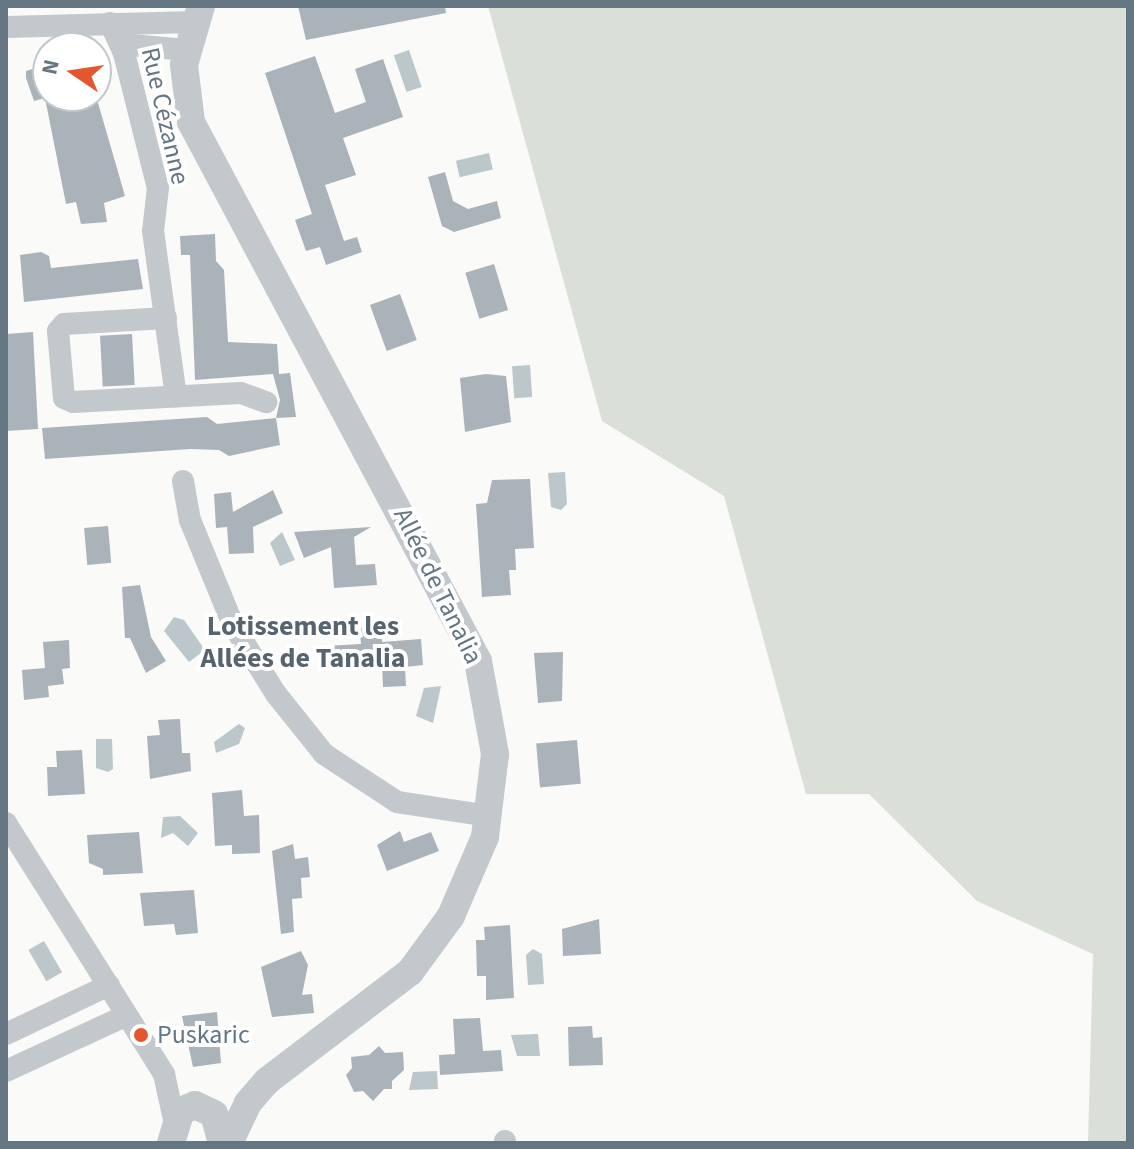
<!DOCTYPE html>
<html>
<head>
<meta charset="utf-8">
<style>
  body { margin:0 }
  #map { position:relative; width:1134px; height:1149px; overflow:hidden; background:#fafaf8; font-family:"Source Sans 3",sans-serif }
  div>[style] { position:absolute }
  .green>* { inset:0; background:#dadfd7 }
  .water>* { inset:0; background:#bbc7cb; transform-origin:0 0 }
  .building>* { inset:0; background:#aab3b9; transform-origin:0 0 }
  .minor>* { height:22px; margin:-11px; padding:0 11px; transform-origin:11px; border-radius:11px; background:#c3c8cc }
  .tertiary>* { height:28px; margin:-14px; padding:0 14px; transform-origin:14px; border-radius:14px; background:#c3c8cc }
  .dots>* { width:22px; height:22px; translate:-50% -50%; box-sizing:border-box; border:4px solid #fff; border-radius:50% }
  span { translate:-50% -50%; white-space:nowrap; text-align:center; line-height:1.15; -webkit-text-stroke:8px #fff; paint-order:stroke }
  .street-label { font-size:26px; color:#657683 }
  .poi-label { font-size:26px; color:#657683 }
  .left { translate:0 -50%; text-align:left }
  .neighbourhood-label { font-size:28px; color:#57646e; font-weight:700 }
  .frame { position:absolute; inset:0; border:8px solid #657683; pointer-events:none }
  .north { position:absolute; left:32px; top:32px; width:80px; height:80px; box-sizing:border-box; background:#fff; border:2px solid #c1c8cd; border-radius:50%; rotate:283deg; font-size:22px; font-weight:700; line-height:32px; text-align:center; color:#657683 }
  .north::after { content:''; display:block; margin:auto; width:28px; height:36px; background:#e4572e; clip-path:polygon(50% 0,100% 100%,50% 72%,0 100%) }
</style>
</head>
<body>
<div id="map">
  <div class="green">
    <i style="clip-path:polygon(488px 6px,1128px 6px,1128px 1143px,1088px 1143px,1093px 954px,977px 901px,869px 794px,806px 794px,724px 496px,602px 421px)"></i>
  </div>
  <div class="water">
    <i style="left:409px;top:50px;width:39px;height:16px;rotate:71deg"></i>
    <i style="left:489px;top:153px;width:17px;height:34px;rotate:77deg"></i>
    <i style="left:530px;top:365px;width:32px;height:18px;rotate:86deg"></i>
    <i style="clip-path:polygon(565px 472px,567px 504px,561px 510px,551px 507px,548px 473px)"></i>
    <i style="clip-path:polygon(282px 532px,295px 560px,280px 566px,270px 543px)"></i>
    <i style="clip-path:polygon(174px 617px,184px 620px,205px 650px,189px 662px,164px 631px)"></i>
    <i style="clip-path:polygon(441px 686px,433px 723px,416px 716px,424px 688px)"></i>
    <i style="clip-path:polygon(239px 724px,245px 728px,239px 744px,216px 753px,214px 742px)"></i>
    <i style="clip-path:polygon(96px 739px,112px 739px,113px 769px,108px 772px,96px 768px)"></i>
    <i style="clip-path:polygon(180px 816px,198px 833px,188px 846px,173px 833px,161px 838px,163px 817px)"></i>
    <i style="left:44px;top:941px;width:36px;height:18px;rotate:60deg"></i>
    <i style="clip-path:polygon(533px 949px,542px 954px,544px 984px,528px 985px,526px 955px)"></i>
    <i style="clip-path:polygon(538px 1034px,540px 1056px,517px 1056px,511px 1035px)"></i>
    <i style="clip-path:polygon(437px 1071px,438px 1089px,409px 1090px,413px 1072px)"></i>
  </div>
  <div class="building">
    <i style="clip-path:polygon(298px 6px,445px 6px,446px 13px,306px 40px)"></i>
    <i style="clip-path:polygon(315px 56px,335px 113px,366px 102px,355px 69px,383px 59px,403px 117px,343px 138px,356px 175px,325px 185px,344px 241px,357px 237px,362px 252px,326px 265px,320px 247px,306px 251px,295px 220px,312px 214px,265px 73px)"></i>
    <i style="clip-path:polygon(48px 64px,48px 96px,96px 96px,125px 196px,104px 203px,107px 222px,81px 224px,76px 202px,66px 204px,45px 98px,34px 101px,26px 78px,26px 71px)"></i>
    <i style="clip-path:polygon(445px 172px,453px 201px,468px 209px,497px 201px,501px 218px,454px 232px,442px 226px,428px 177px)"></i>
    <i style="clip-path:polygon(215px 234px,216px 261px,224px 270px,228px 342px,277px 344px,279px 374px,290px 373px,296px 417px,276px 418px,280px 400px,273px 374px,195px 380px,190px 255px,181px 255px,180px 236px)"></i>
    <i style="clip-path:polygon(41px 252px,49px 256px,51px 268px,138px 259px,143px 289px,24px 302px,20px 255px)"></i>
    <i style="left:494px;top:264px;width:48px;height:30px;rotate:73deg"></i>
    <i style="left:400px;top:294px;width:49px;height:32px;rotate:70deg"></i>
    <i style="clip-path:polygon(33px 332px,38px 429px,6px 431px,6px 334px)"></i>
    <i style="left:132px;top:334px;width:51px;height:32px;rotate:87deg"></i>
    <i style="clip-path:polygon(486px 374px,506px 376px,511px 422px,465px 432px,460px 378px)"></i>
    <i style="clip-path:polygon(207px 417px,217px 424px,276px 418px,280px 445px,229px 456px,219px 450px,190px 449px,45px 459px,42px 428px)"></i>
    <i style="clip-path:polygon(530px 479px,534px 548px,515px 549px,516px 570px,509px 570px,511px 595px,482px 597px,476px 504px,487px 503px,492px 480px)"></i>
    <i style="clip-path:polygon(273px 490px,283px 513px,253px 527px,254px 553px,229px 554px,227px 527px,216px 528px,214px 494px,231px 492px,233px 512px)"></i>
    <i style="left:108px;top:526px;width:37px;height:24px;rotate:85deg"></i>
    <i style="clip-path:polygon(371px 527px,354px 537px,356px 565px,375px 564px,377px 585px,334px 588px,331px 547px,304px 558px,294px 532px)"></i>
    <i style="clip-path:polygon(140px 585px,151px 637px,166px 661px,146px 673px,130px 638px,125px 638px,122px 587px)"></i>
    <i style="clip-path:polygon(381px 621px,382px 642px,421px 639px,423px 665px,405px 667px,406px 686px,383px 687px,382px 663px,326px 665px,325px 646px,361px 644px,359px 623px)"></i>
    <i style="clip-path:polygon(69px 640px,70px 668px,62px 669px,64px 684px,48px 686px,49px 697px,24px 700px,22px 670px,45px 668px,43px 642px)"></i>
    <i style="clip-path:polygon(563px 652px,562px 701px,538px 703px,534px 653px)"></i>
    <i style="clip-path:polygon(180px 719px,182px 753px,190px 753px,191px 771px,150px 779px,147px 736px,160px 735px,158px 720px)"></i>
    <i style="left:577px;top:740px;width:44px;height:41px;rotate:85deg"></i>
    <i style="clip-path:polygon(82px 750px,85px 794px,48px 796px,47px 767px,57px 767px,56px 751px)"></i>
    <i style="clip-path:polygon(242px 790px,244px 816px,259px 815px,260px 853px,232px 854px,232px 845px,215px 846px,212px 793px)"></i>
    <i style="clip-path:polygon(400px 831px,404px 842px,431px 832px,439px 851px,387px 871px,377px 845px)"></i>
    <i style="clip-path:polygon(139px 832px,143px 873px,103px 875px,103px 869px,89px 863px,87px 835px)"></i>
    <i style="clip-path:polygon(293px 844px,295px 859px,308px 857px,310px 877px,301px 878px,302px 898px,292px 899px,294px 932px,281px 934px,272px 851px)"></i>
    <i style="clip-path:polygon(194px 890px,198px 933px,176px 935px,174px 924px,144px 926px,140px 893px)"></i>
    <i style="clip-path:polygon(599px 919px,601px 954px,563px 956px,562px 929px)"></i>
    <i style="clip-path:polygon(510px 925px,514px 998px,486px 1000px,486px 976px,477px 976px,476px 940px,485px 940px,484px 927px)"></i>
    <i style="clip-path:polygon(301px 951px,308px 965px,302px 995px,312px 994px,314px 1013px,272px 1017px,261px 967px)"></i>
    <i style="clip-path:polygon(217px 1012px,221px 1063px,193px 1067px,182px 1016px)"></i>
    <i style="clip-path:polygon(480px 1018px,483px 1051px,501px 1050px,503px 1071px,440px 1075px,439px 1055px,455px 1054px,453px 1019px)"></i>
    <i style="clip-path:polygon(592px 1026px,593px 1038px,602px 1037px,603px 1065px,569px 1066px,568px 1027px)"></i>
    <i style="clip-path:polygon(379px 1046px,385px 1053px,403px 1052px,404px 1070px,392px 1081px,392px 1089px,384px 1089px,373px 1101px,363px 1091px,354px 1092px,346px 1075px,352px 1068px,351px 1057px,369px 1055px)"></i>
  </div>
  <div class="minor">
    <i style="left:110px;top:23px;width:33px;rotate:65deg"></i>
    <i style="left:124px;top:53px;width:139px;rotate:75.9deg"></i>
    <i style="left:158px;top:188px;width:43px;rotate:96.6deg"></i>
    <i style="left:153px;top:231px;width:167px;rotate:82.1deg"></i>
    <i style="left:6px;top:27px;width:188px;rotate:-1.5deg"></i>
    <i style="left:120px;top:44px;width:67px;rotate:5.1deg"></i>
    <i style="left:166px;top:318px;width:102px;rotate:176.6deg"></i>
    <i style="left:64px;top:324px;width:9px;rotate:131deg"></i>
    <i style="left:58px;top:331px;width:67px;rotate:84.9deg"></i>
    <i style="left:64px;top:398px;width:10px;rotate:24deg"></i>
    <i style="left:73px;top:402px;width:168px;rotate:-3.1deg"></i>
    <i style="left:241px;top:393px;width:27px;rotate:20deg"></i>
    <i style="left:183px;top:481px;width:40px;rotate:80deg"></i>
    <i style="left:190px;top:520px;width:113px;rotate:67.7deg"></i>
    <i style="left:233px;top:625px;width:81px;rotate:58.1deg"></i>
    <i style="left:276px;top:694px;width:77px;rotate:51.3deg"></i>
    <i style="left:324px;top:754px;width:87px;rotate:33.3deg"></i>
    <i style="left:397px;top:802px;width:94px;rotate:8.6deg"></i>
    <i style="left:6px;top:823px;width:297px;rotate:57.8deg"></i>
    <i style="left:164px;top:1074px;width:51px;rotate:77.6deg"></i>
    <i style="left:6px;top:1034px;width:114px;rotate:-25.4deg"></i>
    <i style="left:6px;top:1071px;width:133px;rotate:-24.8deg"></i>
    <i style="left:505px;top:1143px;width:2px;rotate:-90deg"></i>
  </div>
  <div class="tertiary">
    <i style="left:201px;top:6px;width:61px;rotate:106.1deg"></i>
    <i style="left:184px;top:65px;width:57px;rotate:83deg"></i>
    <i style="left:191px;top:122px;width:611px;rotate:61.97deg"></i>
    <i style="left:478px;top:661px;width:95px;rotate:79.6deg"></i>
    <i style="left:495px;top:754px;width:84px;rotate:96.9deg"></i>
    <i style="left:485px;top:837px;width:86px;rotate:113.3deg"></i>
    <i style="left:451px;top:916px;width:69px;rotate:126.2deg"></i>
    <i style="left:410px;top:972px;width:180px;rotate:142.7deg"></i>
    <i style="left:267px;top:1081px;width:29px;rotate:131deg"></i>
    <i style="left:248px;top:1103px;width:44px;rotate:115.4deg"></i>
    <i style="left:171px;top:1143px;width:34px;rotate:-73deg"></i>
    <i style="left:181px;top:1111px;width:15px;rotate:-23deg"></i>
    <i style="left:195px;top:1105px;width:21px;rotate:25deg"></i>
    <i style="left:214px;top:1114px;width:30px;rotate:75deg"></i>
  </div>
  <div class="dots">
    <i style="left:141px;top:1035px;background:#e4572e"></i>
  </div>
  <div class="street-label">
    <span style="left:165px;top:116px;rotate:77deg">Rue Cézanne</span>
    <span style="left:438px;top:586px;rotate:64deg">Allée de Tanalia</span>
  </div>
  <div class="poi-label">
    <span class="left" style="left:157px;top:1035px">Puskaric</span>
  </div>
  <div class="neighbourhood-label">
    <span style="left:303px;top:642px">Lotissement les<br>Allées de Tanalia</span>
  </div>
  <div class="frame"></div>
  <div class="north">N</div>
</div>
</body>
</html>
